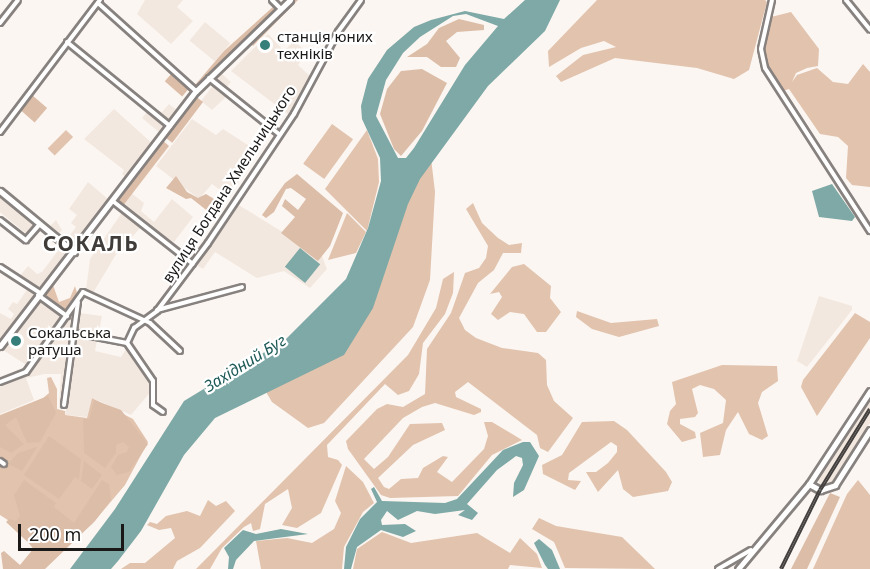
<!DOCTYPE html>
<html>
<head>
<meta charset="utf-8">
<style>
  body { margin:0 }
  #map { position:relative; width:870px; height:569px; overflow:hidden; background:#fbf6f2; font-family:"Noto Sans",sans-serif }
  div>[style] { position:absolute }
  .built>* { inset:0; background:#f3e8df; transform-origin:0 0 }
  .green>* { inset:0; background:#e2c3ad; transform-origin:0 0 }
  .forest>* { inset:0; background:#dcbda7; transform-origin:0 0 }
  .water>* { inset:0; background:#7ea9a6; transform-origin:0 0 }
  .roads { filter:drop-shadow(2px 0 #87827f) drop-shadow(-2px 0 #87827f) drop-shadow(0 2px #87827f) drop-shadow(0 -2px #87827f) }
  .street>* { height:4px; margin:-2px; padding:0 2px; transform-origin:2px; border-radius:2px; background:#fff }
  .secondary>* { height:5px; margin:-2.5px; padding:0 2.5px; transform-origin:2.5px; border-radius:2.5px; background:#fff }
  .rail>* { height:4px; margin-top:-2px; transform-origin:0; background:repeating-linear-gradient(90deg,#fff 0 4.5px,#43403f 0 9px); box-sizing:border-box; border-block:2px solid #43403f }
  .dots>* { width:16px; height:16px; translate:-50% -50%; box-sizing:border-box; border:3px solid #fff; border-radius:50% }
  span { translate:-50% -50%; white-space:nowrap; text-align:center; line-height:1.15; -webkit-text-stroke:4.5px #fff; paint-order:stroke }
  .poi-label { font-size:15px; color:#1b1918 }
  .left { translate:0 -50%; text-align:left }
  .street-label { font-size:15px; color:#1b1918 }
  .water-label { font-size:16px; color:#1d5a57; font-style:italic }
  .district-label { font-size:21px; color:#403c39; font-weight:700; letter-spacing:1.5px }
  .scale { position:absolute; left:18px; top:524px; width:106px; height:27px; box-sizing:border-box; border:3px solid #1b1918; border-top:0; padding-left:8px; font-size:18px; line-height:21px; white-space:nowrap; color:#1b1918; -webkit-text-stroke:4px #fff; paint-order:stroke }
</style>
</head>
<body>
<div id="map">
  <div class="built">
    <i style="clip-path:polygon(145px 0,183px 0,177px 7px,193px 21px,171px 44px,137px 14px)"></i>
    <i style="left:205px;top:22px;width:33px;height:24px;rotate:40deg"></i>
    <i style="clip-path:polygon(268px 34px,284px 51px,294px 41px,307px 52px,298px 65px,310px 76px,289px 115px,231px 71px)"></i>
    <i style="clip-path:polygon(222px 74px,231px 82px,223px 92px,228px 95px,212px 110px,201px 101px)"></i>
    <i style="clip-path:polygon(169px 104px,178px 111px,160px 133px,142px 118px,150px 108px,162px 112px)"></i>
    <i style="clip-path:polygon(114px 109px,154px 145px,128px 179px,122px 174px,124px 170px,84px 139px)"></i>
    <i style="clip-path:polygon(192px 119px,216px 135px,223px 129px,257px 151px,230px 197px,212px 184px,199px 199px,156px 166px)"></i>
    <i style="clip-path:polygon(88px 182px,115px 205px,63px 270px,60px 268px,39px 298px,64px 316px,56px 329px,59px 331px,72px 312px,102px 316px,95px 351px,121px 357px,128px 346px,153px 389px,131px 415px,92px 398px,87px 417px,65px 415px,66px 409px,59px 408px,61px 374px,45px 374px,26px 378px,34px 400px,0 414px,0 384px,25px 374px,28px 366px,0 348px,0 313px,11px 319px,14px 314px,8px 309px,13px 302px,17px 304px,31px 284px,19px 277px,28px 266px,37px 274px,42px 272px,60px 248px,40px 228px,29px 236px,0 212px,0 193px,5px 197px,10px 192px,50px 226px,56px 220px,62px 230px,59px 234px,67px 239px,76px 227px,71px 223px,77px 215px,69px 209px)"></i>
    <i style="clip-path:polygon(130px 192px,144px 203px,141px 211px,154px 222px,172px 199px,193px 217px,174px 242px,135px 218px,133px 221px,141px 227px,115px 256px,93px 293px,86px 290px,90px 259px,123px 211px,118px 207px)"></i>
    <i style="clip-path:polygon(237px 204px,322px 256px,327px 269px,310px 288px,284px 271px,257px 278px,215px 252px,203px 269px,195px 264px)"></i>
    <i style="clip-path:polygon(819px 296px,852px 306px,852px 310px,807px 367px,797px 361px)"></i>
    <i style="clip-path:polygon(870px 397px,870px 423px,830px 485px,820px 485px,817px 477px)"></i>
  </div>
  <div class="green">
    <i style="clip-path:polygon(597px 0,765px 0,767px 2px,749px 70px,734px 79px,697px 68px,615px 58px,561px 82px,556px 76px,583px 55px,616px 47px,604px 41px,581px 48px,549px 67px,548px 51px)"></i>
    <i style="clip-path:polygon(791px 12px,819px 49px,818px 66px,807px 68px,796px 73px,792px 82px,797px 75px,817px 68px,833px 82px,848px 84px,863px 64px,870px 72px,870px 187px,852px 185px,846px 178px,848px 146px,838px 137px,820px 134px,789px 89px,783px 91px,771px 75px,764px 54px,771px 17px)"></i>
    <i style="left:332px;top:124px;width:26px;height:49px;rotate:36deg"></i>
    <i style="left:66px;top:130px;width:10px;height:26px;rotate:45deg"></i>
    <i style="clip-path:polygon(367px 130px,378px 159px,379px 182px,367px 231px,325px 189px)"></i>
    <i style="clip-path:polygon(431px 158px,435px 192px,430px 280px,413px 327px,324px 423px,308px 428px,272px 402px,266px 392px,406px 199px)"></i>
    <i style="clip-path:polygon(473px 203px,482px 223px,498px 238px,509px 245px,522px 243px,521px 253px,503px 253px,494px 270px,478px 283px,459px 318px,465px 330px,476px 338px,502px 348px,538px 353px,546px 360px,547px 385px,554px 401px,573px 418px,548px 452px,540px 448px,537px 435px,468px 382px,455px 392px,456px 397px,481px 409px,481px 412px,474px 415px,435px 403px,422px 407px,403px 418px,364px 459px,374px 469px,388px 457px,410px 424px,442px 423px,445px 430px,413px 445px,378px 478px,384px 487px,389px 489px,401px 479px,418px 478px,423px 468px,443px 456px,448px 457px,437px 472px,452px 482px,484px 449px,488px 436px,484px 422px,492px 422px,522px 440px,492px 455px,458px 496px,390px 498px,381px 495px,348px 449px,346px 441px,377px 409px,387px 404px,403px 407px,425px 394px,427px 349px,451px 313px,465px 273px,479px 268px,486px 258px,488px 246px,466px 209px)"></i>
    <i style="clip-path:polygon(347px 213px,366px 232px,356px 253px,328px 260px)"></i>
    <i style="clip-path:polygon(524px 264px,551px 286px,550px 298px,561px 312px,546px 332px,537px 332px,524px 314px,510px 312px,498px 320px,491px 314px,502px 297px,499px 292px,490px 294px,512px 267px)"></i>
    <i style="clip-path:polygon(454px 272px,453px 293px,445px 314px,423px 343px,419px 374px,409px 391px,398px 395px,385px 384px,327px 445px,328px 457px,338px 460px,342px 465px,321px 513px,297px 528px,282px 525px,292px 508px,288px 489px,265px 504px,260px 529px,253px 531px,251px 523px,244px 527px,222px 548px,210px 569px,196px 569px,408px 355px,436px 308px,443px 279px)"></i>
    <i style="clip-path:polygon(53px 285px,59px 302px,70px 298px,75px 286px,77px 293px,65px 310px,44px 295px)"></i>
    <i style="clip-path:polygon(577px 311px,611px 323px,657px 319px,659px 326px,619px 337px,592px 329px,576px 317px)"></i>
    <i style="clip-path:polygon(855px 313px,870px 322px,870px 338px,817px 416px,801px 387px,803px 380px)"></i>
    <i style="clip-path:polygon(722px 365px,777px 366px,778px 381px,762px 392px,758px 403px,768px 436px,762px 440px,749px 434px,738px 412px,726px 430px,720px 455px,703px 457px,700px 433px,723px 423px,726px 400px,714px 389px,700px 385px,692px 389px,698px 413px,695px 417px,680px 419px,680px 424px,695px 432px,696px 438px,682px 442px,667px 424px,670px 411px,676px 404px,672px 382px)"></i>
    <i style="clip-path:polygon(51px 377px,57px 389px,57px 409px,65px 411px,65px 415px,87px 418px,92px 398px,133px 419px,148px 442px,125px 485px,92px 524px,56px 555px,34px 550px,14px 524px,0 515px,0 415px,43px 398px,49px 393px,47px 378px)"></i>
    <i style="clip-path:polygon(614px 421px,627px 430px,666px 472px,672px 482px,668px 491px,633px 497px,623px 489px,618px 470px,598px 492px,586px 472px,596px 472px,608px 463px,617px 452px,617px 446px,611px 442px,569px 473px,568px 480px,581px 481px,575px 490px,543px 474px,542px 465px,562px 455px,582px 422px)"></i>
    <i style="clip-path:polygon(346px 466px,363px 482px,374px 503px,363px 512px,344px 547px,342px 569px,261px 569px,256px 541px,287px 538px,312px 543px,334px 529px,341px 513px,335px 501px)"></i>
    <i style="clip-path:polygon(858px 480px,870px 495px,870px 569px,813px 569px,847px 494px)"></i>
    <i style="clip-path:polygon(208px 500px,216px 506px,226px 501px,235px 511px,200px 548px,177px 561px,173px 569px,121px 569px,130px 563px,145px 563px,175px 538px,171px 528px,159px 530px,147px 525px,150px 522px,157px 524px,166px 516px,187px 511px,200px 516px)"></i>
    <i style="clip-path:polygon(539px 518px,556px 526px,622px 537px,655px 569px,565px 568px,554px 542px,532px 529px)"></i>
    <i style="clip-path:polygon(382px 532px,411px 543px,477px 533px,510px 553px,520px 538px,537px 554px,542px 568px,510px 565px,508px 569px,353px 569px,357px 549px)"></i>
  </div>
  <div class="forest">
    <i style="clip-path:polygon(293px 0,298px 0,253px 46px,249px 41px)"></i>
    <i style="clip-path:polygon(275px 5px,278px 8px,198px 87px,195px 85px,224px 51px)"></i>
    <i style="clip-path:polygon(459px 19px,484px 25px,484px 30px,457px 32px,446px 41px,460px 58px,456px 67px,441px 67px,427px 57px,407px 57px,427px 44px,439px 28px)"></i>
    <i style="clip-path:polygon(422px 69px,447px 83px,422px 131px,401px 156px,394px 149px,380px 114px,387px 89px,401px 71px)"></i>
    <i style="left:172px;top:73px;width:23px;height:11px;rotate:41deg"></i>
    <i style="left:32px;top:95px;width:20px;height:19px;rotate:41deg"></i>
    <i style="left:195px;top:96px;width:10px;height:51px;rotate:37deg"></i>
    <i style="clip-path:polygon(162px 140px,169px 146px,122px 207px,117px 202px)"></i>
    <i style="clip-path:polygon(297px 174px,343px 213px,330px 246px,318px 261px,281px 233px,295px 217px,282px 206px,285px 199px,298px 210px,306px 199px,291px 188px,286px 189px,274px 212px,266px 218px,262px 215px,285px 183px)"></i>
    <i style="clip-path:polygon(176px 176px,187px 192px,198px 198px,206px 194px,222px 204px,210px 213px,191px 198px,186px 199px,166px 188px)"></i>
    <i style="clip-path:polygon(48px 396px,56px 413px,40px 442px,27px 443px,16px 417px,5px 425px,24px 444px,11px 453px,0 447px,0 416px)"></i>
    <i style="clip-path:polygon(94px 400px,121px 410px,148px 444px,129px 472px,117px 475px,111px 467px,118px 455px,127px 452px,129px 447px,123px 442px,116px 445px,116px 453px,105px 468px,84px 453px,83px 419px,89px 419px)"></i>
    <i style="clip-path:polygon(49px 436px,81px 459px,79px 480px,75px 477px,59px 499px,24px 475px)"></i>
    <i style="clip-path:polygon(37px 447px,22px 471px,8px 464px,18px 453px)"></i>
    <i style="clip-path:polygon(84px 461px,102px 475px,92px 489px,81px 481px)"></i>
    <i style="clip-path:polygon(24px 480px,56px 503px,54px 507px,74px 523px,102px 480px,109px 484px,111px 500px,95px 521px,45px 569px,3px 569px,1px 553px,4px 551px,20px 565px,34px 548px,6px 522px,9px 519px,16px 521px,20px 516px,14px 495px)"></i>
    <i style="clip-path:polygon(830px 493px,840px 497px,807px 569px,791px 569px)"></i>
  </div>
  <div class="water">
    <i style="clip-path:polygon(evenodd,525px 0,560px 0,545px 31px,488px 86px,420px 179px,408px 204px,373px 308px,344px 355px,215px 418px,184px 455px,141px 531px,118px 561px,111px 569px,70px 569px,115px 509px,184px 401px,286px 339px,346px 279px,368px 228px,381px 181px,380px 158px,362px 119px,361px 106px,368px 79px,387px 50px,414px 27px,431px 20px,465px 11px,504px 19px,525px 0,466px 14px,498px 26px,465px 65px,414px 148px,406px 158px,398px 158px,376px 116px,386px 80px,403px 53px,420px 37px,453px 16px,466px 14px)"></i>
    <i style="clip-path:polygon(832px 184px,855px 217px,852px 221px,819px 217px,812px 191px)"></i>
    <i style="left:300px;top:248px;width:26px;height:24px;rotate:39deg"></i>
    <i style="clip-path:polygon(523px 442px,530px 442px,539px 456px,524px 490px,513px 497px,514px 483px,523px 465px,522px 458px,516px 456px,497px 470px,467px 504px,478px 513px,472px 520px,458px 515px,465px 510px,435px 514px,417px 511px,398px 520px,387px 511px,381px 520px,382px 525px,405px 524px,416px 531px,403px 537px,381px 530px,357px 547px,351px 569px,344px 569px,346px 547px,360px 519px,377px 502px,371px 489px,374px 487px,382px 501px,445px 503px,457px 499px,503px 450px)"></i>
    <i style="clip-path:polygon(281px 529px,308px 534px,254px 541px,236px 560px,233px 569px,228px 569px,229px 557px,224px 548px,243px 530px,256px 534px)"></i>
    <i style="clip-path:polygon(539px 539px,552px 550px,560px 569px,548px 569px,545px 565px,534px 543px)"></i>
  </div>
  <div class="roads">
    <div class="street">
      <i style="left:272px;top:0;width:13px;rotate:45deg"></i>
      <i style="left:772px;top:0;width:50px;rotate:102.7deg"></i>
      <i style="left:761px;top:49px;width:19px;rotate:78deg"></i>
      <i style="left:765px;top:68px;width:194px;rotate:57.2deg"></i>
      <i style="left:846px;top:0;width:38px;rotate:51deg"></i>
      <i style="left:98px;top:3px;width:132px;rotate:41.9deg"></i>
      <i style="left:0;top:23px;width:29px;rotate:-52deg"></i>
      <i style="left:67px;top:42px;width:133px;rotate:39.2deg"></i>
      <i style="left:209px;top:78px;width:90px;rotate:38.7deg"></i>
      <i style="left:0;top:132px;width:166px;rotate:-52.9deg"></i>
      <i style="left:114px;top:202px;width:100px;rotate:38.1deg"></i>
      <i style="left:0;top:220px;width:33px;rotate:38deg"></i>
      <i style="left:26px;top:240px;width:21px;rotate:-49deg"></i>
      <i style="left:0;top:267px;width:48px;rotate:33deg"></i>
      <i style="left:38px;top:295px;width:36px;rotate:36deg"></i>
      <i style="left:157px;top:310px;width:88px;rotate:-15.1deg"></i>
      <i style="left:75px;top:333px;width:53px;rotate:10.9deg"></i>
      <i style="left:127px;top:343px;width:46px;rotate:55.6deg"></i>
      <i style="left:153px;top:381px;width:24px;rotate:90deg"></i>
      <i style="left:153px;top:405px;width:12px;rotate:35deg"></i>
      <i style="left:127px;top:343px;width:17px;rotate:-65deg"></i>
      <i style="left:134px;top:328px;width:29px;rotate:-36deg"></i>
      <i style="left:157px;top:311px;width:85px;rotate:-53.1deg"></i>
      <i style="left:208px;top:243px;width:155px;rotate:-56.3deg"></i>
      <i style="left:294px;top:114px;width:93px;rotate:-61.8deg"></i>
      <i style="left:338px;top:32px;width:39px;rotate:-54deg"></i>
      <i style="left:0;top:382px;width:28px;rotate:-21deg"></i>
      <i style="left:26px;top:372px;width:98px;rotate:-54.5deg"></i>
      <i style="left:83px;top:292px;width:74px;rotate:24.8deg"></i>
      <i style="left:150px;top:323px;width:41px;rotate:43deg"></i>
      <i style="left:64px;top:405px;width:104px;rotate:-82.3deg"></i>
      <i style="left:0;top:461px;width:5px;rotate:37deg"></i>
      <i style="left:718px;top:569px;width:38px;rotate:-30deg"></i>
    </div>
    <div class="secondary">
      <i style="left:0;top:191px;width:96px;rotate:39.5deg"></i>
      <i style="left:0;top:346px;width:322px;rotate:-52.5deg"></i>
      <i style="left:196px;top:91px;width:131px;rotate:-44.1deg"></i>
      <i style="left:809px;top:484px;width:13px;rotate:29deg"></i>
      <i style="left:820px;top:490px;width:16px;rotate:-18deg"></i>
      <i style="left:835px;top:485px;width:65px;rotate:-57.5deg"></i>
      <i style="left:738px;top:569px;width:111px;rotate:-50.1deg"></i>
      <i style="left:809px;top:484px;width:111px;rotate:-56.7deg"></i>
    </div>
  </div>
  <div class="rail">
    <i style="left:781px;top:569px;width:88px;rotate:-63.7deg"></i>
    <i style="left:820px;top:490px;width:95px;rotate:-58.3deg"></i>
  </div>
  <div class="dots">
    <i style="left:265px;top:45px;background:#367e7a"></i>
    <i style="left:16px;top:341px;background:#367e7a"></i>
  </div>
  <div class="poi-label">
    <span class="left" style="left:277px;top:45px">станція юних<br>техніків</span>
    <span class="left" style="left:28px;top:341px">Сокальська<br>ратуша</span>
  </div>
  <div class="street-label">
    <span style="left:229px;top:184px;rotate:-57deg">вулиця Богдана Хмельницького</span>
  </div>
  <div class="water-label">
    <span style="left:245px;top:363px;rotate:-32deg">Західний Буг</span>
  </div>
  <div class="district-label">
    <span style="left:91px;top:243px">СОКАЛЬ</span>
  </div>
  <div class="scale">200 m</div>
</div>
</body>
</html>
